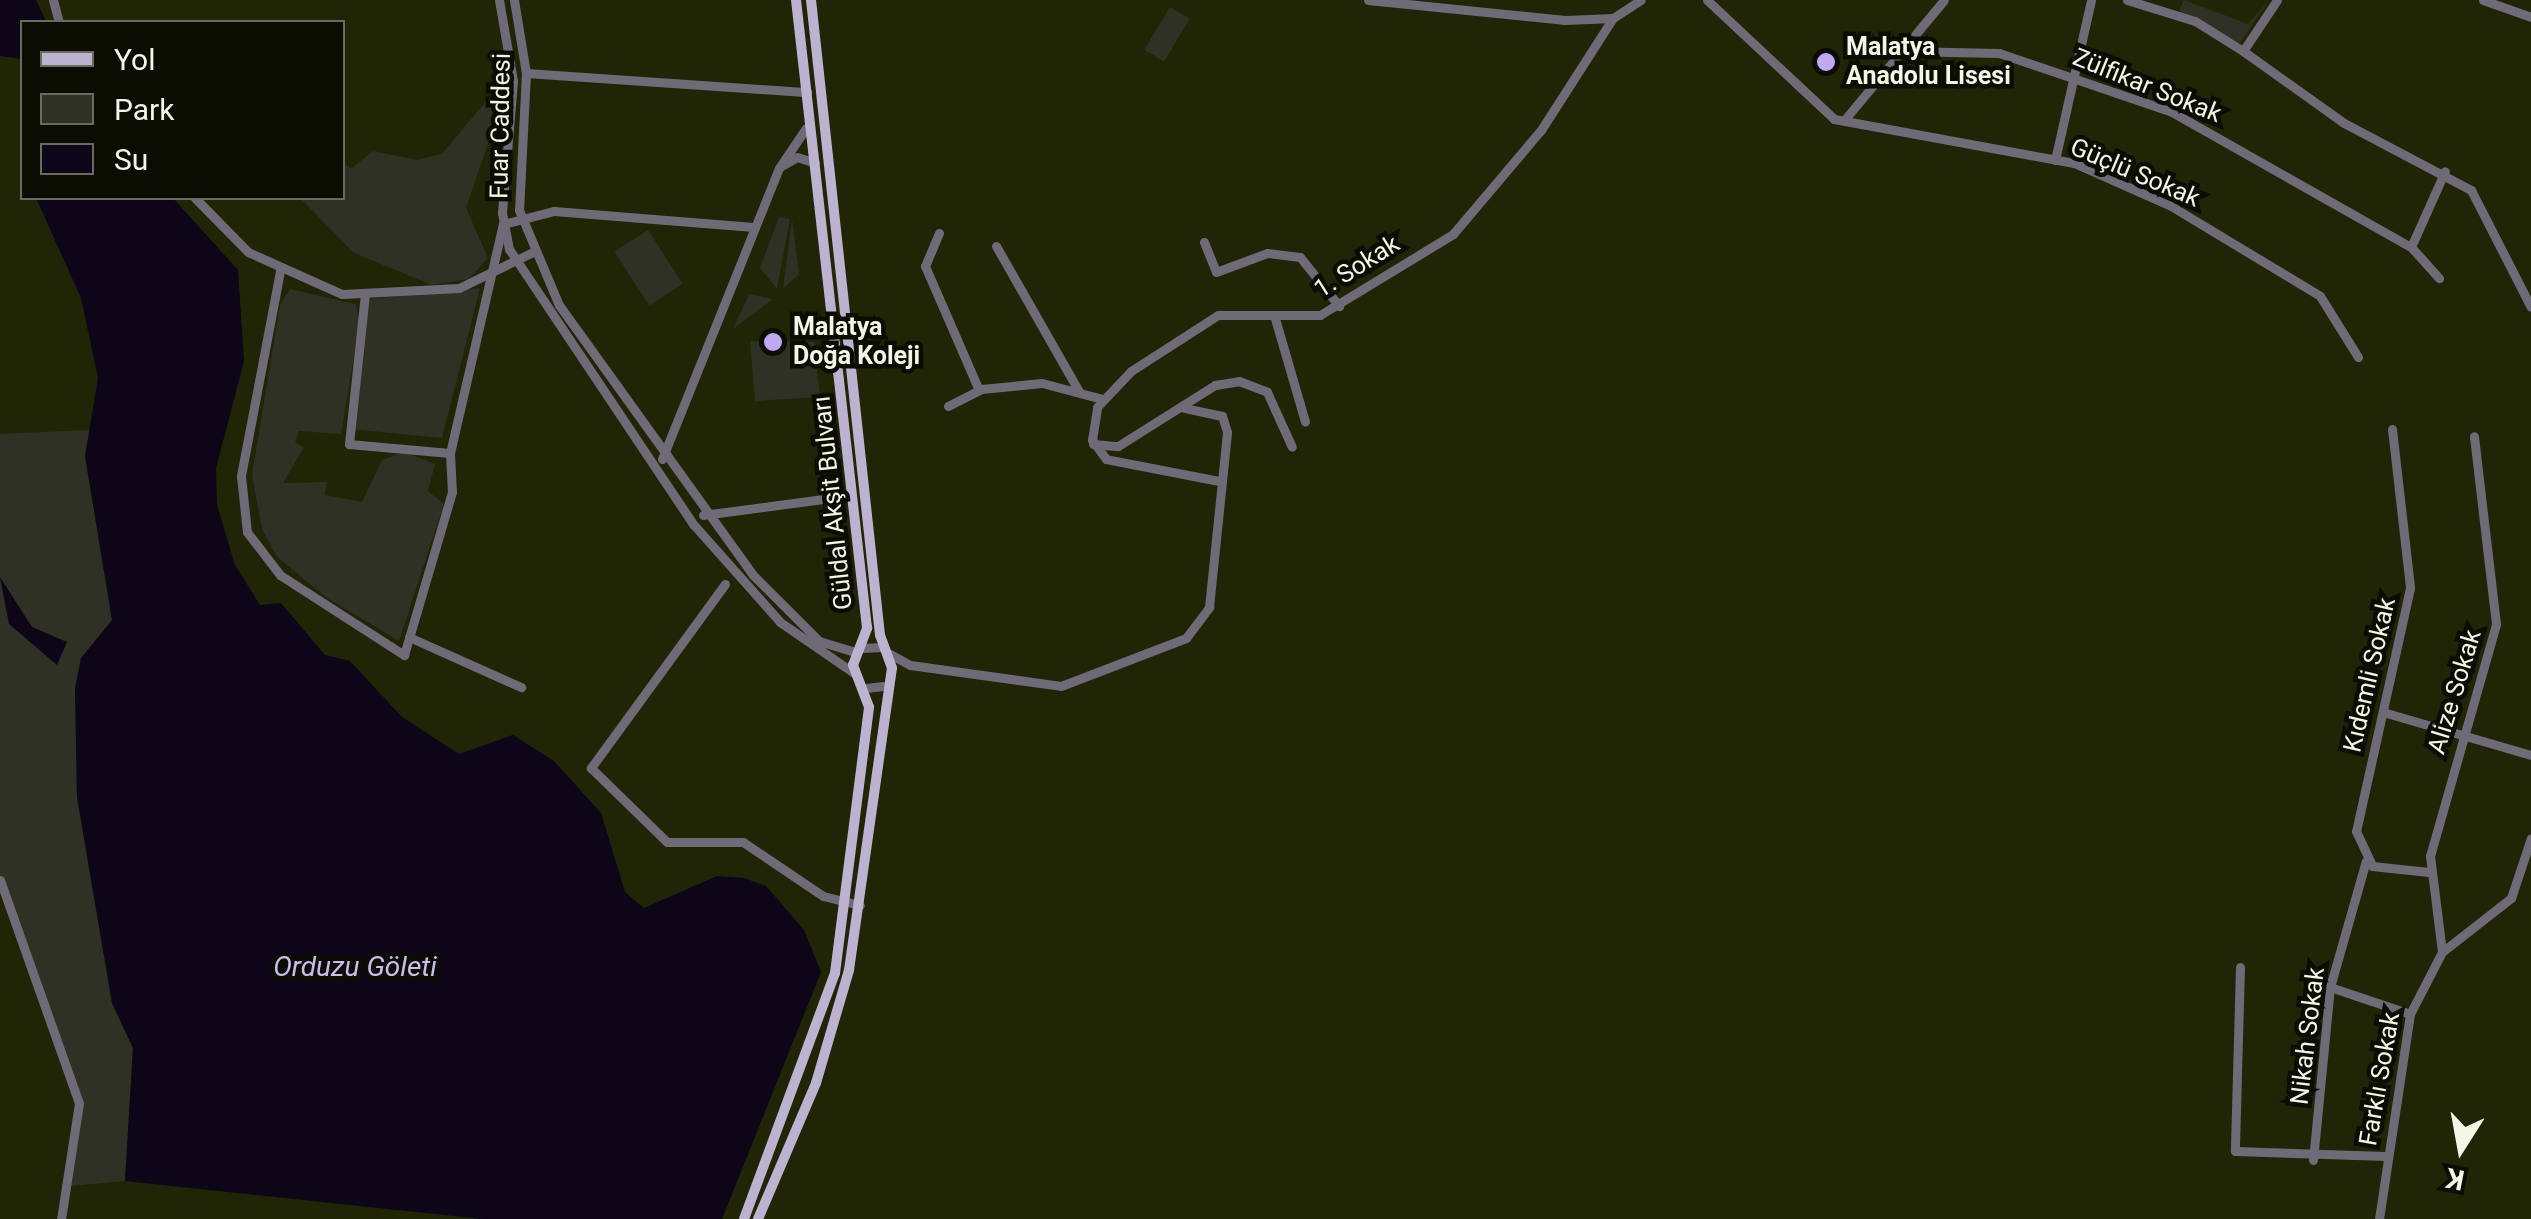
<!DOCTYPE html>
<html>
<head>
<meta charset="utf-8">
<style>
  body { margin:0 }
  #map { position:relative; width:2531px; height:1219px; overflow:hidden; background:#202506; font-family:Roboto,sans-serif }
  div>[style] { position:absolute }
  .green>* { inset:0; background:#2e3123; transform-origin:0 0 }
  .water>* { inset:0; background:#0c0618 }
  .minor>* { height:9px; margin:-4.5px; padding:0 4.5px; transform-origin:4.5px; border-radius:4.5px; background:#6f6a78 }
  .major>* { height:10px; margin:-5px; padding:0 5px; transform-origin:5px; border-radius:5px; background:#bcb3d1 }
  .dots>* { width:28px; height:28px; translate:-50% -50%; box-sizing:border-box; border:5px solid #0b0d03; border-radius:50% }
  span { translate:-50% -50%; white-space:nowrap; text-align:center; line-height:1.15; -webkit-text-stroke:9px #0b0d03; paint-order:stroke }
  .poi-label { font-size:25px; color:#f3f7e5; font-weight:700 }
  .left { translate:0 -50%; text-align:left }
  .street-label { font-size:25px; color:#f3f7e5 }
  .water-label { font-size:28px; color:#ccbdee; font-style:italic }
  .legend { position:absolute; left:20px; top:20px; width:325px; height:180px; box-sizing:border-box; background:#0b0d03; border:2px solid #686b5d; margin:0; padding:12px 18px; list-style:none; font-size:30px; color:#f3f7e5 }
  .legend li { display:flex; align-items:center; gap:20px; height:50px }
  .legend b { width:50px; border:2px solid #686b5d }
  .north { position:absolute; left:2411px; top:1099px; width:100px; height:100px; -webkit-text-stroke:8px #0b0d03; paint-order:stroke; rotate:191deg; font-size:28px; font-weight:700; line-height:40px; text-align:center; color:#f3f7e5 }
  .north::after { content:''; display:block; margin:auto; width:35px; height:45px; background:#f3f7e5; clip-path:polygon(50% 0,100% 100%,50% 72%,0 100%) }
</style>
</head>
<body>
<div id="map">
  <div class="green">
    <i style="clip-path:polygon(2184px 0,2248px 24px,2269px 0,2240px 43px,2179px 11px)"></i>
    <i style="left:1170px;top:7px;width:23px;height:50px;rotate:31deg"></i>
    <i style="clip-path:polygon(487px 100px,501px 106px,466px 208px,488px 258px,469px 279px,432px 285px,354px 253px,300px 198px,342px 198px,343px 164px,352px 168px,373px 151px,417px 160px,442px 154px)"></i>
    <i style="clip-path:polygon(779px 217px,790px 219px,777px 289px,760px 268px)"></i>
    <i style="clip-path:polygon(792px 219px,799px 274px,783px 289px)"></i>
    <i style="left:648px;top:230px;width:64px;height:40px;rotate:57deg"></i>
    <i style="clip-path:polygon(480px 288px,442px 438px,351px 429px,370px 299px)"></i>
    <i style="clip-path:polygon(290px 289px,355px 304px,360px 320px,341px 434px,299px 431px,295px 443px,304px 447px,283px 483px,327px 482px,325px 495px,362px 502px,382px 460px,404px 452px,435px 464px,428px 491px,444px 504px,399px 641px,327px 598px,276px 556px,262px 529px,252px 475px,280px 305px)"></i>
    <i style="clip-path:polygon(749px 294px,773px 299px,733px 329px)"></i>
    <i style="clip-path:polygon(750px 341px,814px 342px,820px 397px,755px 401px)"></i>
    <i style="clip-path:polygon(90px 430px,85px 456px,112px 620px,75px 688px,77px 797px,112px 1003px,133px 1048px,125px 1181px,70px 1186px,79px 1130px,73px 1086px,0 880px,0 434px)"></i>
  </div>
  <div class="water">
    <i style="clip-path:polygon(0 0,36px 0,46px 21px,22px 22px,22px 59px,0 56px)"></i>
    <i style="clip-path:polygon(36px 198px,173px 198px,238px 270px,244px 361px,216px 468px,217px 505px,235px 565px,260px 605px,281px 603px,325px 655px,350px 661px,402px 717px,459px 754px,513px 735px,554px 761px,601px 813px,625px 892px,644px 908px,717px 876px,744px 878px,766px 886px,804px 930px,821px 972px,722px 1219px,482px 1219px,125px 1181px,133px 1048px,112px 1003px,77px 797px,75px 688px,81px 658px,112px 620px,85px 456px,98px 378px,81px 298px)"></i>
    <i style="clip-path:polygon(0 577px,32px 627px,67px 642px,57px 665px,9px 624px)"></i>
  </div>
  <div class="minor">
    <i style="left:53px;top:0;width:23px;rotate:75deg"></i>
    <i style="left:499px;top:0;width:82px;rotate:80.2deg"></i>
    <i style="left:513px;top:81px;width:132px;rotate:94.8deg"></i>
    <i style="left:502px;top:213px;width:37px;rotate:79deg"></i>
    <i style="left:509px;top:249px;width:332px;rotate:56.2deg"></i>
    <i style="left:694px;top:525px;width:130px;rotate:48.4deg"></i>
    <i style="left:780px;top:622px;width:90px;rotate:34.6deg"></i>
    <i style="left:514px;top:0;width:74px;rotate:80.7deg"></i>
    <i style="left:526px;top:73px;width:137px;rotate:92.9deg"></i>
    <i style="left:519px;top:210px;width:103px;rotate:67.2deg"></i>
    <i style="left:559px;top:305px;width:332px;rotate:54.3deg"></i>
    <i style="left:753px;top:575px;width:93px;rotate:45deg"></i>
    <i style="left:819px;top:641px;width:39px;rotate:17deg"></i>
    <i style="left:1368px;top:0;width:198px;rotate:5.8deg"></i>
    <i style="left:1565px;top:20px;width:48px;rotate:-2.4deg"></i>
    <i style="left:1613px;top:18px;width:33px;rotate:-33deg"></i>
    <i style="left:1707px;top:0;width:174px;rotate:43.1deg"></i>
    <i style="left:1834px;top:119px;width:244px;rotate:10.4deg"></i>
    <i style="left:2074px;top:163px;width:106px;rotate:23.9deg"></i>
    <i style="left:2171px;top:206px;width:174px;rotate:31.1deg"></i>
    <i style="left:2320px;top:296px;width:72px;rotate:58.1deg"></i>
    <i style="left:2127px;top:0;width:71px;rotate:17.2deg"></i>
    <i style="left:2195px;top:21px;width:57px;rotate:32deg"></i>
    <i style="left:2277px;top:0;width:61px;rotate:123.7deg"></i>
    <i style="left:2243px;top:51px;width:124px;rotate:35.5deg"></i>
    <i style="left:2344px;top:123px;width:144px;rotate:27.8deg"></i>
    <i style="left:2471px;top:190px;width:131px;rotate:62.9deg"></i>
    <i style="left:2483px;top:0;width:51px;rotate:19.5deg"></i>
    <i style="left:1902px;top:51px;width:97px;rotate:1.2deg"></i>
    <i style="left:1999px;top:53px;width:183px;rotate:18.8deg"></i>
    <i style="left:2172px;top:112px;width:274px;rotate:29.5deg"></i>
    <i style="left:2411px;top:247px;width:83px;rotate:-65.9deg"></i>
    <i style="left:526px;top:73px;width:282px;rotate:3.9deg"></i>
    <i style="left:1846px;top:118px;width:153px;rotate:-50.3deg"></i>
    <i style="left:2055px;top:160px;width:164px;rotate:-77.3deg"></i>
    <i style="left:781px;top:166px;width:18px;rotate:-29deg"></i>
    <i style="left:797px;top:157px;width:19px;rotate:18deg"></i>
    <i style="left:195px;top:198px;width:76px;rotate:45.5deg"></i>
    <i style="left:248px;top:252px;width:103px;rotate:24.1deg"></i>
    <i style="left:342px;top:294px;width:117px;rotate:-2.9deg"></i>
    <i style="left:459px;top:288px;width:85px;rotate:-26deg"></i>
    <i style="left:939px;top:233px;width:36px;rotate:113deg"></i>
    <i style="left:925px;top:266px;width:135px;rotate:66.5deg"></i>
    <i style="left:1204px;top:242px;width:32px;rotate:68deg"></i>
    <i style="left:1216px;top:272px;width:54px;rotate:-20.4deg"></i>
    <i style="left:1267px;top:253px;width:33px;rotate:7deg"></i>
    <i style="left:1300px;top:257px;width:63px;rotate:51.5deg"></i>
    <i style="left:996px;top:246px;width:166px;rotate:60.3deg"></i>
    <i style="left:2411px;top:247px;width:42px;rotate:47.9deg"></i>
    <i style="left:280px;top:271px;width:209px;rotate:100.8deg"></i>
    <i style="left:241px;top:476px;width:56px;rotate:83.9deg"></i>
    <i style="left:247px;top:532px;width:54px;rotate:52.5deg"></i>
    <i style="left:280px;top:575px;width:148px;rotate:32.8deg"></i>
    <i style="left:404px;top:655px;width:170px;rotate:-73.6deg"></i>
    <i style="left:452px;top:492px;width:39px;rotate:-93deg"></i>
    <i style="left:450px;top:453px;width:235px;rotate:-77deg"></i>
    <i style="left:503px;top:224px;width:53px;rotate:-14.3deg"></i>
    <i style="left:554px;top:211px;width:200px;rotate:4.6deg"></i>
    <i style="left:365px;top:294px;width:151px;rotate:96.1deg"></i>
    <i style="left:349px;top:444px;width:101px;rotate:5.1deg"></i>
    <i style="left:1274px;top:315px;width:111px;rotate:73.8deg"></i>
    <i style="left:948px;top:406px;width:37px;rotate:-27deg"></i>
    <i style="left:981px;top:389px;width:61px;rotate:-5.6deg"></i>
    <i style="left:1042px;top:383px;width:62px;rotate:14.9deg"></i>
    <i style="left:2392px;top:429px;width:160px;rotate:83.5deg"></i>
    <i style="left:2410px;top:588px;width:249px;rotate:102.5deg"></i>
    <i style="left:2356px;top:831px;width:38px;rotate:65deg"></i>
    <i style="left:2372px;top:866px;width:57px;rotate:6deg"></i>
    <i style="left:1093px;top:444px;width:25px;rotate:5deg"></i>
    <i style="left:1118px;top:446px;width:115px;rotate:-32.2deg"></i>
    <i style="left:1215px;top:385px;width:24px;rotate:-9deg"></i>
    <i style="left:1239px;top:381px;width:30px;rotate:21deg"></i>
    <i style="left:1267px;top:392px;width:60px;rotate:65.6deg"></i>
    <i style="left:662px;top:459px;width:314px;rotate:-68.1deg"></i>
    <i style="left:779px;top:168px;width:48px;rotate:-56deg"></i>
    <i style="left:1219px;top:481px;width:115px;rotate:-169deg"></i>
    <i style="left:1106px;top:459px;width:24px;rotate:-126deg"></i>
    <i style="left:1092px;top:440px;width:33px;rotate:-81deg"></i>
    <i style="left:1097px;top:407px;width:50px;rotate:-46.6deg"></i>
    <i style="left:1131px;top:371px;width:103px;rotate:-32.8deg"></i>
    <i style="left:1218px;top:315px;width:102px"></i>
    <i style="left:1320px;top:315px;width:156px;rotate:-31.3deg"></i>
    <i style="left:1453px;top:234px;width:136px;rotate:-49.8deg"></i>
    <i style="left:1541px;top:130px;width:133px;rotate:-57.3deg"></i>
    <i style="left:703px;top:515px;width:129px;rotate:-7.6deg"></i>
    <i style="left:725px;top:584px;width:228px;rotate:126.1deg"></i>
    <i style="left:591px;top:768px;width:106px;rotate:44.2deg"></i>
    <i style="left:667px;top:842px;width:76px"></i>
    <i style="left:743px;top:842px;width:97px;rotate:34deg"></i>
    <i style="left:823px;top:896px;width:38px;rotate:14deg"></i>
    <i style="left:409px;top:637px;width:123px;rotate:24.1deg"></i>
    <i style="left:862px;top:648px;width:21px;rotate:-3deg"></i>
    <i style="left:890px;top:654px;width:23px;rotate:29deg"></i>
    <i style="left:910px;top:665px;width:152px;rotate:7.9deg"></i>
    <i style="left:1061px;top:686px;width:134px;rotate:-21deg"></i>
    <i style="left:1186px;top:638px;width:39px;rotate:-53deg"></i>
    <i style="left:1209px;top:607px;width:176px;rotate:-84.1deg"></i>
    <i style="left:1227px;top:432px;width:17px;rotate:-107deg"></i>
    <i style="left:1222px;top:416px;width:39px;rotate:-168deg"></i>
    <i style="left:866px;top:688px;width:17px;rotate:-7deg"></i>
    <i style="left:2383px;top:712px;width:154px;rotate:16.2deg"></i>
    <i style="left:0;top:880px;width:237px;rotate:70.5deg"></i>
    <i style="left:79px;top:1103px;width:117px;rotate:98.8deg"></i>
    <i style="left:2442px;top:952px;width:97px;rotate:-97.1deg"></i>
    <i style="left:2430px;top:856px;width:241px;rotate:-74.1deg"></i>
    <i style="left:2496px;top:624px;width:189px;rotate:-96.7deg"></i>
    <i style="left:2240px;top:967px;width:184px;rotate:91.6deg"></i>
    <i style="left:2235px;top:1151px;width:151px;rotate:1.9deg"></i>
    <i style="left:2330px;top:987px;width:84px;rotate:18.6deg"></i>
    <i style="left:2313px;top:1160px;width:174px;rotate:-84.4deg"></i>
    <i style="left:2330px;top:987px;width:131px;rotate:-74.1deg"></i>
    <i style="left:2379px;top:1219px;width:207px;rotate:-81.4deg"></i>
    <i style="left:2410px;top:1014px;width:70px;rotate:-62.7deg"></i>
    <i style="left:2442px;top:952px;width:88px;rotate:-38deg"></i>
    <i style="left:2511px;top:898px;width:63px;rotate:-71.6deg"></i>
  </div>
  <div class="major">
    <i style="left:744px;top:1219px;width:262px;rotate:-69.7deg"></i>
    <i style="left:835px;top:973px;width:268px;rotate:-82.7deg"></i>
    <i style="left:869px;top:707px;width:45px;rotate:-110.9deg"></i>
    <i style="left:853px;top:665px;width:40px;rotate:-69deg"></i>
    <i style="left:867px;top:628px;width:632px;rotate:-96.45deg"></i>
    <i style="left:758px;top:1219px;width:148px;rotate:-66.9deg"></i>
    <i style="left:816px;top:1083px;width:118px;rotate:-73.7deg"></i>
    <i style="left:849px;top:970px;width:305px;rotate:-81.9deg"></i>
    <i style="left:892px;top:668px;width:35px;rotate:-110deg"></i>
    <i style="left:880px;top:635px;width:639px;rotate:-96.2deg"></i>
  </div>
  <div class="dots">
    <i style="left:1826px;top:62px;background:#c1a8f3"></i>
    <i style="left:773px;top:342px;background:#c1a8f3"></i>
  </div>
  <div class="poi-label">
    <span class="left" style="left:1846px;top:62px">Malatya<br>Anadolu Lisesi</span>
    <span class="left" style="left:793px;top:342px">Malatya<br>Doğa Koleji</span>
  </div>
  <div class="street-label">
    <span style="left:2147px;top:86px;rotate:22deg">Zülfikar Sokak</span>
    <span style="left:501px;top:126px;rotate:-89deg">Fuar Caddesi</span>
    <span style="left:2135px;top:173px;rotate:23deg">Güçlü Sokak</span>
    <span style="left:1357px;top:267px;rotate:-32deg">1. Sokak</span>
    <span style="left:833px;top:503px;rotate:-96deg">Güldal Akşit Bulvarı</span>
    <span style="left:2370px;top:675px;rotate:-77deg">Kıdemli Sokak</span>
    <span style="left:2455px;top:692px;rotate:-73deg">Alize Sokak</span>
    <span style="left:2308px;top:1036px;rotate:-83deg">Nikah Sokak</span>
    <span style="left:2380px;top:1079px;rotate:-80deg">Farklı Sokak</span>
  </div>
  <div class="water-label">
    <span style="left:355px;top:967px">Orduzu Göleti</span>
  </div>
  <ul class="legend">
  <li><b style="height:12px;background:#bcb3d1"></b>Yol</li>
  <li><b style="height:28px;background:#2e3123"></b>Park</li>
  <li><b style="height:28px;background:#0c0618"></b>Su</li>
  </ul>
  <div class="north">K</div>
</div>
</body>
</html>
